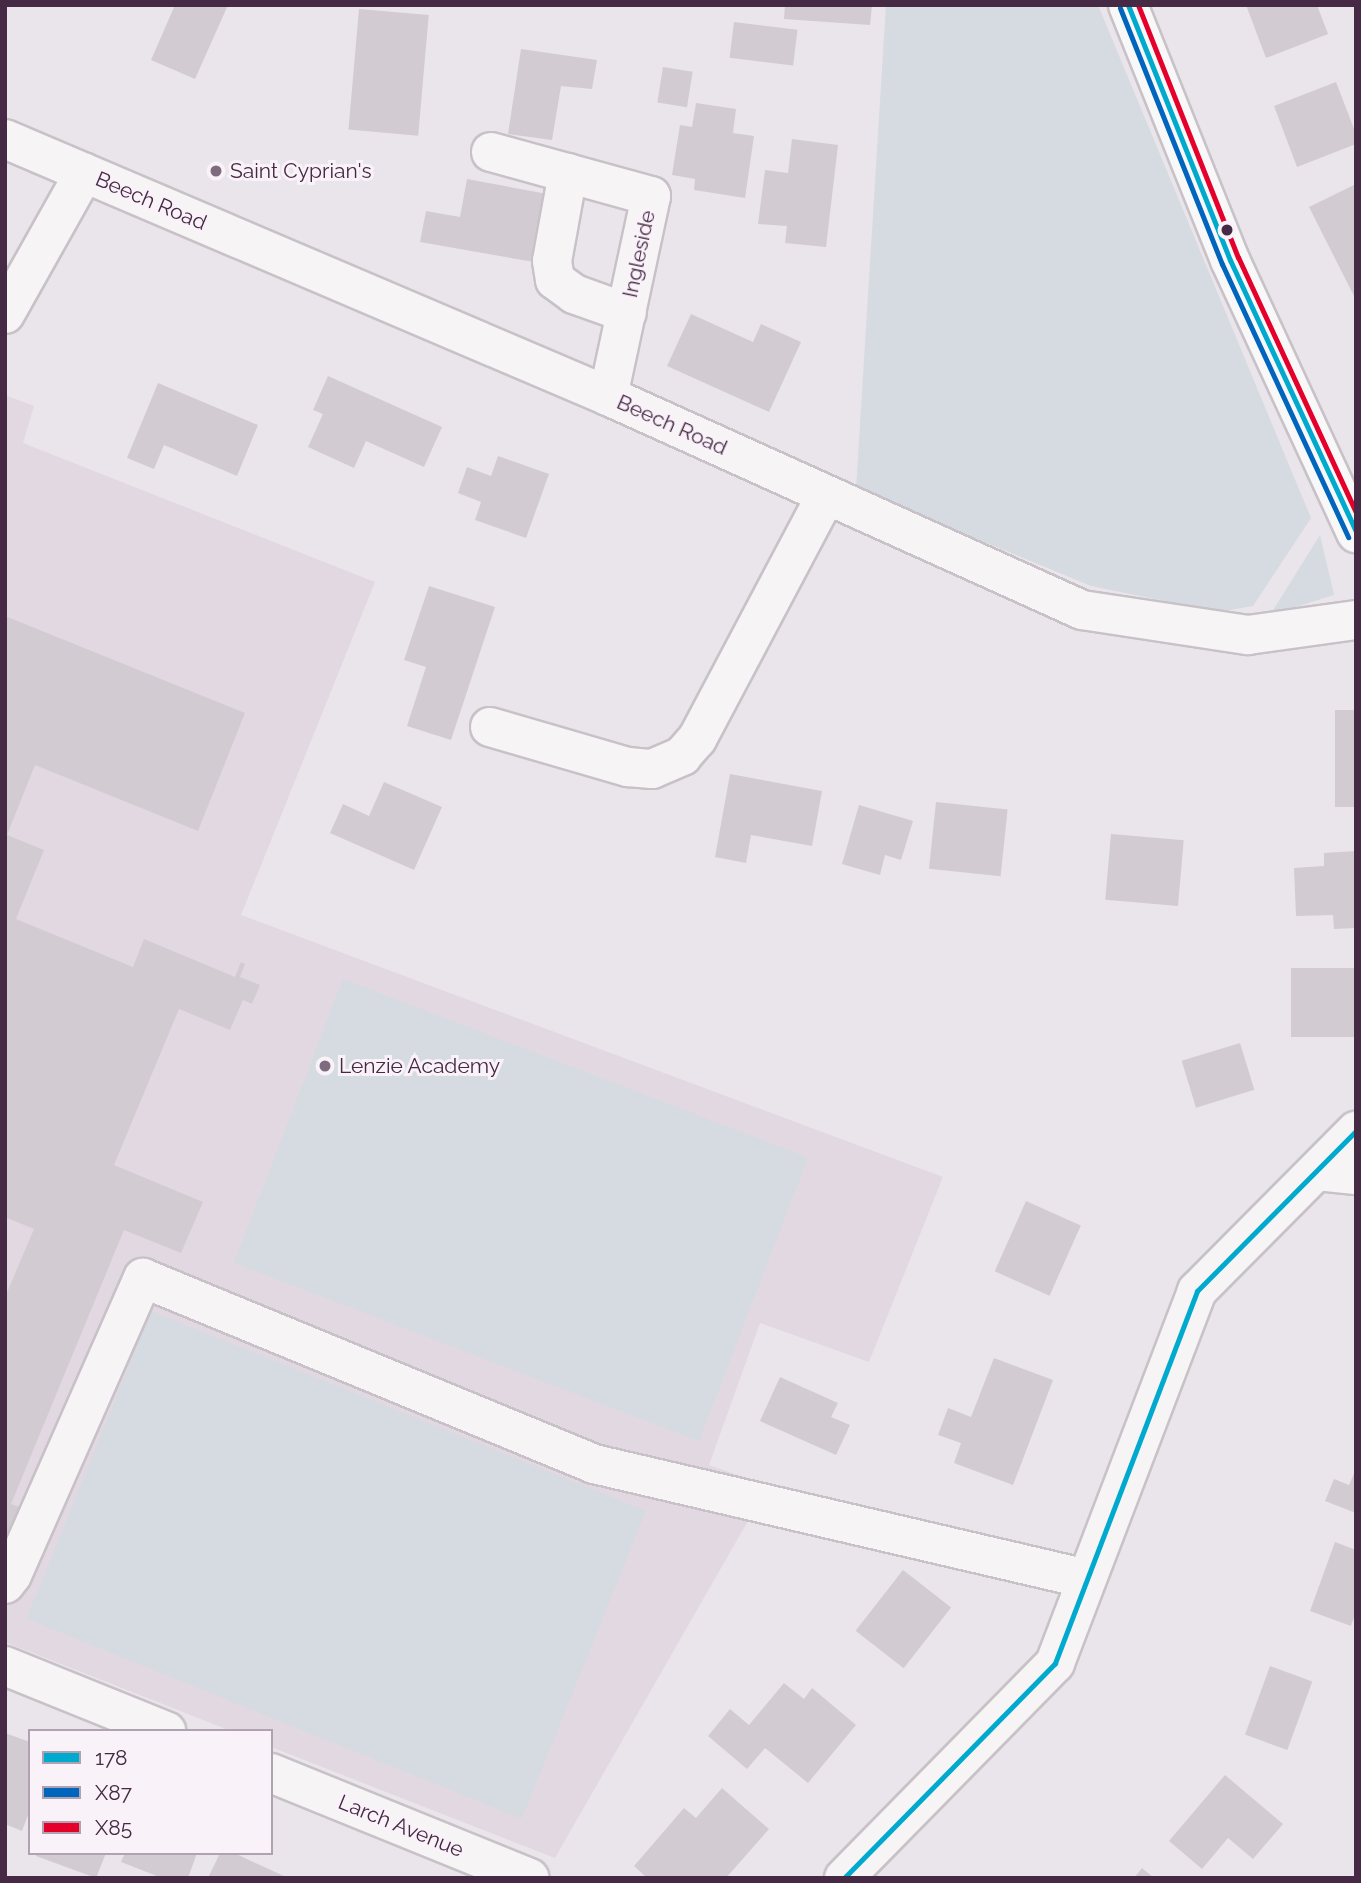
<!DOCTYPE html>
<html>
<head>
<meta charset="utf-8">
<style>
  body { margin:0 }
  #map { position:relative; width:1361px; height:1883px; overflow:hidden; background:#eae5ea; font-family:Raleway,sans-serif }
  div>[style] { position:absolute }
  .built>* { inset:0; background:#e2d8e2 }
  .green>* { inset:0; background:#d5dbe0; transform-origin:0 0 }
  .building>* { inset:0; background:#d2ccd2; transform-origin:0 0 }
  .roads { filter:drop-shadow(2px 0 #c8c2c8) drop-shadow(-2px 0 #c8c2c8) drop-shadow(0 2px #c8c2c8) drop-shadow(0 -2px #c8c2c8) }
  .minor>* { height:38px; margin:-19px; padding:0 19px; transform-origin:19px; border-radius:19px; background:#f7f4f6 }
  .major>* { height:38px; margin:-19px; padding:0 19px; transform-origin:19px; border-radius:19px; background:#f8f8f8 }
  .bus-1>* { height:5px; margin:-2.5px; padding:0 2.5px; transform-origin:2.5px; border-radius:2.5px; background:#00a9ce }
  .bus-2>* { height:5px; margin:-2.5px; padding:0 2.5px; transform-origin:2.5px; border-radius:2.5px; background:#0065bd }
  .bus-3>* { height:5px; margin:-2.5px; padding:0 2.5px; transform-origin:2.5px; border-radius:2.5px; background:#e4002b }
  .dots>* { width:19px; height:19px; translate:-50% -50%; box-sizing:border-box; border:4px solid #f9f3f9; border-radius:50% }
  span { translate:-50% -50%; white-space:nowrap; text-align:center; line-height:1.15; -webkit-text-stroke:6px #f9f3f9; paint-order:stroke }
  .poi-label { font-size:21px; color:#462944 }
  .left { translate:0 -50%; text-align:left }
  .street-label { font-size:21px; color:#462944 }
  .frame { position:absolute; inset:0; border:7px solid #462944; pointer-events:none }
  .legend { position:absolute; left:28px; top:1729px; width:245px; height:126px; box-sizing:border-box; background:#f9f3f9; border:2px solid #b1a2b1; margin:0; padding:9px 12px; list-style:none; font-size:21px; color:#462944 }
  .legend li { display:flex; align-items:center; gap:14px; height:35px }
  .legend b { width:35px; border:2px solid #b1a2b1 }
</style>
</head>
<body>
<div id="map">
  <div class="built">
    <i style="clip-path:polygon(5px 395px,34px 406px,23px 443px,375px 582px,241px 915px,943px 1177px,869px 1362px,760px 1323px,709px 1465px,768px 1486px,555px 1858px,271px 1747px,271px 1731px,231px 1731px,5px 1642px)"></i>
  </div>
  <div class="green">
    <i style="clip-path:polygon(886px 5px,1098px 5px,1311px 518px,1253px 606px,1219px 612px,1091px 586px,856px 489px)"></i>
    <i style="clip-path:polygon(1320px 535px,1334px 595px,1270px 615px)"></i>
    <i style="left:343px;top:979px;width:498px;height:304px;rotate:21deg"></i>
    <i style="left:151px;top:1311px;width:534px;height:332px;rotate:22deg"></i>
  </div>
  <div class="building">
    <i style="clip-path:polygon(175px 5px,228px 5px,195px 79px,151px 60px)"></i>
    <i style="clip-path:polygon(785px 5px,872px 5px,870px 25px,784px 19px)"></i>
    <i style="clip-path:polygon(1246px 5px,1317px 5px,1328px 34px,1266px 58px)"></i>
    <i style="left:359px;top:9px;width:70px;height:121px;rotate:5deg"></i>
    <i style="left:734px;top:22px;width:64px;height:36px;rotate:7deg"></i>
    <i style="clip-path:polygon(521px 49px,597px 60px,592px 89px,561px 86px,552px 140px,508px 134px)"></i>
    <i style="left:663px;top:67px;width:30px;height:36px;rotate:9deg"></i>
    <i style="clip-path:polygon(1336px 82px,1356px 134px,1356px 144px,1297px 167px,1274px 106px)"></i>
    <i style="clip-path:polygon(696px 103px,736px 109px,733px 133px,754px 136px,745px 198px,694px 190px,695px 179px,672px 175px,680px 125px,692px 127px)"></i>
    <i style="clip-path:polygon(792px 139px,838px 145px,826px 247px,785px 243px,787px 226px,758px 224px,765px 170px,788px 173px)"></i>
    <i style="clip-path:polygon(467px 179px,547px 194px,534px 262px,420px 242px,426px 211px,460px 217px)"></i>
    <i style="clip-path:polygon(1356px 184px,1356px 300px,1309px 207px)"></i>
    <i style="clip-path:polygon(691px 314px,753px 342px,761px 324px,801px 342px,769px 412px,667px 366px)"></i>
    <i style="clip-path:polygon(328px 376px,442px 427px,424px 467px,366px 441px,354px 468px,308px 447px,323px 414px,313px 410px)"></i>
    <i style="clip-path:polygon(158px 383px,258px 425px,237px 476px,164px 445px,154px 469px,127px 458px)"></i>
    <i style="clip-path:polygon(498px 456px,549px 474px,526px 538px,475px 520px,481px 502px,458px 493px,467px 467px,491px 476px)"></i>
    <i style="clip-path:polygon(429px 586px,495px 607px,451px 740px,407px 726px,426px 667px,404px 660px)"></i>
    <i style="clip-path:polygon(5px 616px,245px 713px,198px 831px,35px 765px,7px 835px,44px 850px,16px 919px,133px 967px,144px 939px,235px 977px,241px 962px,245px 964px,240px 977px,260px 985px,252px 1004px,243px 1000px,230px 1030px,179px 1009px,114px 1165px,203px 1202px,181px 1253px,124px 1230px,11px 1504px,27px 1510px,5px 1563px,5px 1297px,34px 1229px,5px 1217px)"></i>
    <i style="left:1335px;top:710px;width:21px;height:97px"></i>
    <i style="clip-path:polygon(730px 774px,822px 791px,812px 846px,751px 835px,746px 863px,715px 857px)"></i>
    <i style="clip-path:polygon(384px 782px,442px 807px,414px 870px,330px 833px,343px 804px,369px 816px)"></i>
    <i style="left:936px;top:802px;width:72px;height:67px;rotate:6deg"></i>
    <i style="clip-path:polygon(859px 805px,913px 821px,901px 860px,885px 855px,880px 875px,842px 864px)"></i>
    <i style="left:1111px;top:834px;width:73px;height:66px;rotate:5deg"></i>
    <i style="clip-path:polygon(1356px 851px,1356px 928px,1334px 929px,1333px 915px,1296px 916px,1294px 868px,1324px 866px,1324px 853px)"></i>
    <i style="left:1291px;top:968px;width:65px;height:69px"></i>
    <i style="left:1240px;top:1043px;width:49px;height:61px;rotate:73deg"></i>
    <i style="left:1026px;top:1201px;width:60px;height:77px;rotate:24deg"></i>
    <i style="clip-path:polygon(994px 1358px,1053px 1380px,1013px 1485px,954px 1463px,961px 1443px,938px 1435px,948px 1408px,971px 1417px)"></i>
    <i style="clip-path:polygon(780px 1377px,838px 1403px,831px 1417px,850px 1425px,836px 1455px,760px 1421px)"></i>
    <i style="clip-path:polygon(1356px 1469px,1356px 1513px,1325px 1501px,1334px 1479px,1349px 1485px)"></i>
    <i style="clip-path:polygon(1335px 1542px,1356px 1550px,1356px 1612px,1351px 1626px,1310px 1611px)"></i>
    <i style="left:903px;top:1570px;width:61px;height:77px;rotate:38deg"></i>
    <i style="left:1270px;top:1666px;width:45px;height:73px;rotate:20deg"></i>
    <i style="clip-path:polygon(784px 1683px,804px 1699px,812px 1688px,856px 1725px,808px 1783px,765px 1748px,747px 1769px,708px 1736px,730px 1709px,749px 1725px)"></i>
    <i style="clip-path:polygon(5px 1733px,30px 1742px,30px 1810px,22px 1831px,5px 1824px)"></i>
    <i style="clip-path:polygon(1225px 1775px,1283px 1824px,1253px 1859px,1228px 1838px,1202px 1869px,1169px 1841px)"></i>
    <i style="clip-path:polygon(722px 1788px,769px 1829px,726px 1878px,647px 1878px,634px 1866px,684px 1808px,696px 1818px)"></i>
    <i style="clip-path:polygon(37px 1853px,106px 1853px,96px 1878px,36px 1856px)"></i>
    <i style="clip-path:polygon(125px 1853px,197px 1853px,188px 1878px,162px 1878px,121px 1862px)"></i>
    <i style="clip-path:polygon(220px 1853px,234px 1853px,288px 1878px,208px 1878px)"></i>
    <i style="clip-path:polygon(1142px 1868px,1154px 1878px,1134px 1878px)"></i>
  </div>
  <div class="roads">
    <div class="minor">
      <i style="left:5px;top:139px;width:655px;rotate:23.08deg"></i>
      <i style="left:608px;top:396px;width:520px;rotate:24.3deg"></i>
      <i style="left:1082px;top:610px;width:168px;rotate:8.6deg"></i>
      <i style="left:1248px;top:635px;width:109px;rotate:-7.9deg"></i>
      <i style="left:491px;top:152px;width:166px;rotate:15.4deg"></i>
      <i style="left:651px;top:196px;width:205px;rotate:102.1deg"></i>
      <i style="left:568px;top:173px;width:89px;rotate:100.3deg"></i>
      <i style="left:552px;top:261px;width:19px;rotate:81deg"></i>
      <i style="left:555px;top:280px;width:24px;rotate:36deg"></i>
      <i style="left:574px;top:294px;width:56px;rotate:19.7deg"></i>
      <i style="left:5px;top:314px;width:162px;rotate:-60.7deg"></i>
      <i style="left:490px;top:727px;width:144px;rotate:16.2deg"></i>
      <i style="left:628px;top:767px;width:24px;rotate:5deg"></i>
      <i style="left:652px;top:769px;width:33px;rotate:-23deg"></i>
      <i style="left:682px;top:756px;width:23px;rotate:-49deg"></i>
      <i style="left:697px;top:739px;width:276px;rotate:-62.1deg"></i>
      <i style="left:1317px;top:1171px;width:39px;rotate:6deg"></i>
      <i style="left:5px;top:1584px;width:11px;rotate:-52deg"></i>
      <i style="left:12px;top:1575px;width:325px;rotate:-66.2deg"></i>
      <i style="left:143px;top:1278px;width:488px;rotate:22.4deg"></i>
      <i style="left:594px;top:1464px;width:506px;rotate:13.13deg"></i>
      <i style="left:5px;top:1666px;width:174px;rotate:22deg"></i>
      <i style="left:271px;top:1773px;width:279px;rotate:22.1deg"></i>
      <i style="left:844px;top:1878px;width:301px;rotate:-45.5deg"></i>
      <i style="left:1055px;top:1663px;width:398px;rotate:-69.1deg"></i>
      <i style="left:1197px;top:1291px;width:226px;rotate:-45.2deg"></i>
    </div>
    <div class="major">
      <i style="left:1128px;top:5px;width:275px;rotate:68.2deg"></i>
      <i style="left:1230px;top:260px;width:301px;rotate:65.2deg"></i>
    </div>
  </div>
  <div class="bus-1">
    <i style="left:1128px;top:5px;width:275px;rotate:68.2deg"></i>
    <i style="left:1230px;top:260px;width:300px;rotate:65.1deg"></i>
    <i style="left:844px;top:1878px;width:301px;rotate:-45.5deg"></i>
    <i style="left:1055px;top:1663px;width:398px;rotate:-69.1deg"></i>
    <i style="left:1197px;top:1291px;width:226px;rotate:-45.2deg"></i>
  </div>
  <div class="bus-2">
    <i style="left:1120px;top:8px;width:276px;rotate:68.3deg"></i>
    <i style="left:1222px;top:264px;width:301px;rotate:65.2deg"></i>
  </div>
  <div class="bus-3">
    <i style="left:1138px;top:5px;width:271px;rotate:68.4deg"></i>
    <i style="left:1238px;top:257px;width:281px;rotate:65.2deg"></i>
  </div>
  <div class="dots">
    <i style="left:216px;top:171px;background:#7f6b7e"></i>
    <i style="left:1227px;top:230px;background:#462944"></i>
    <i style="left:325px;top:1066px;background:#7f6b7e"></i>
  </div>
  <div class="poi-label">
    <span class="left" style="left:230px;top:171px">Saint Cyprian's</span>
    <span class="left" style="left:339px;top:1066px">Lenzie Academy</span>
  </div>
  <div class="street-label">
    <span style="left:151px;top:201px;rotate:23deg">Beech Road</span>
    <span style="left:639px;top:254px;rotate:-78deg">Ingleside</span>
    <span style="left:672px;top:425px;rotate:24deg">Beech Road</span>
    <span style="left:401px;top:1826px;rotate:22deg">Larch Avenue</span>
  </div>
  <div class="frame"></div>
  <ul class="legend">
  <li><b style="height:9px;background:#00a9ce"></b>178</li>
  <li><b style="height:9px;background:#0065bd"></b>X87</li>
  <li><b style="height:9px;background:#e4002b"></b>X85</li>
  </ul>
</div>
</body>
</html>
